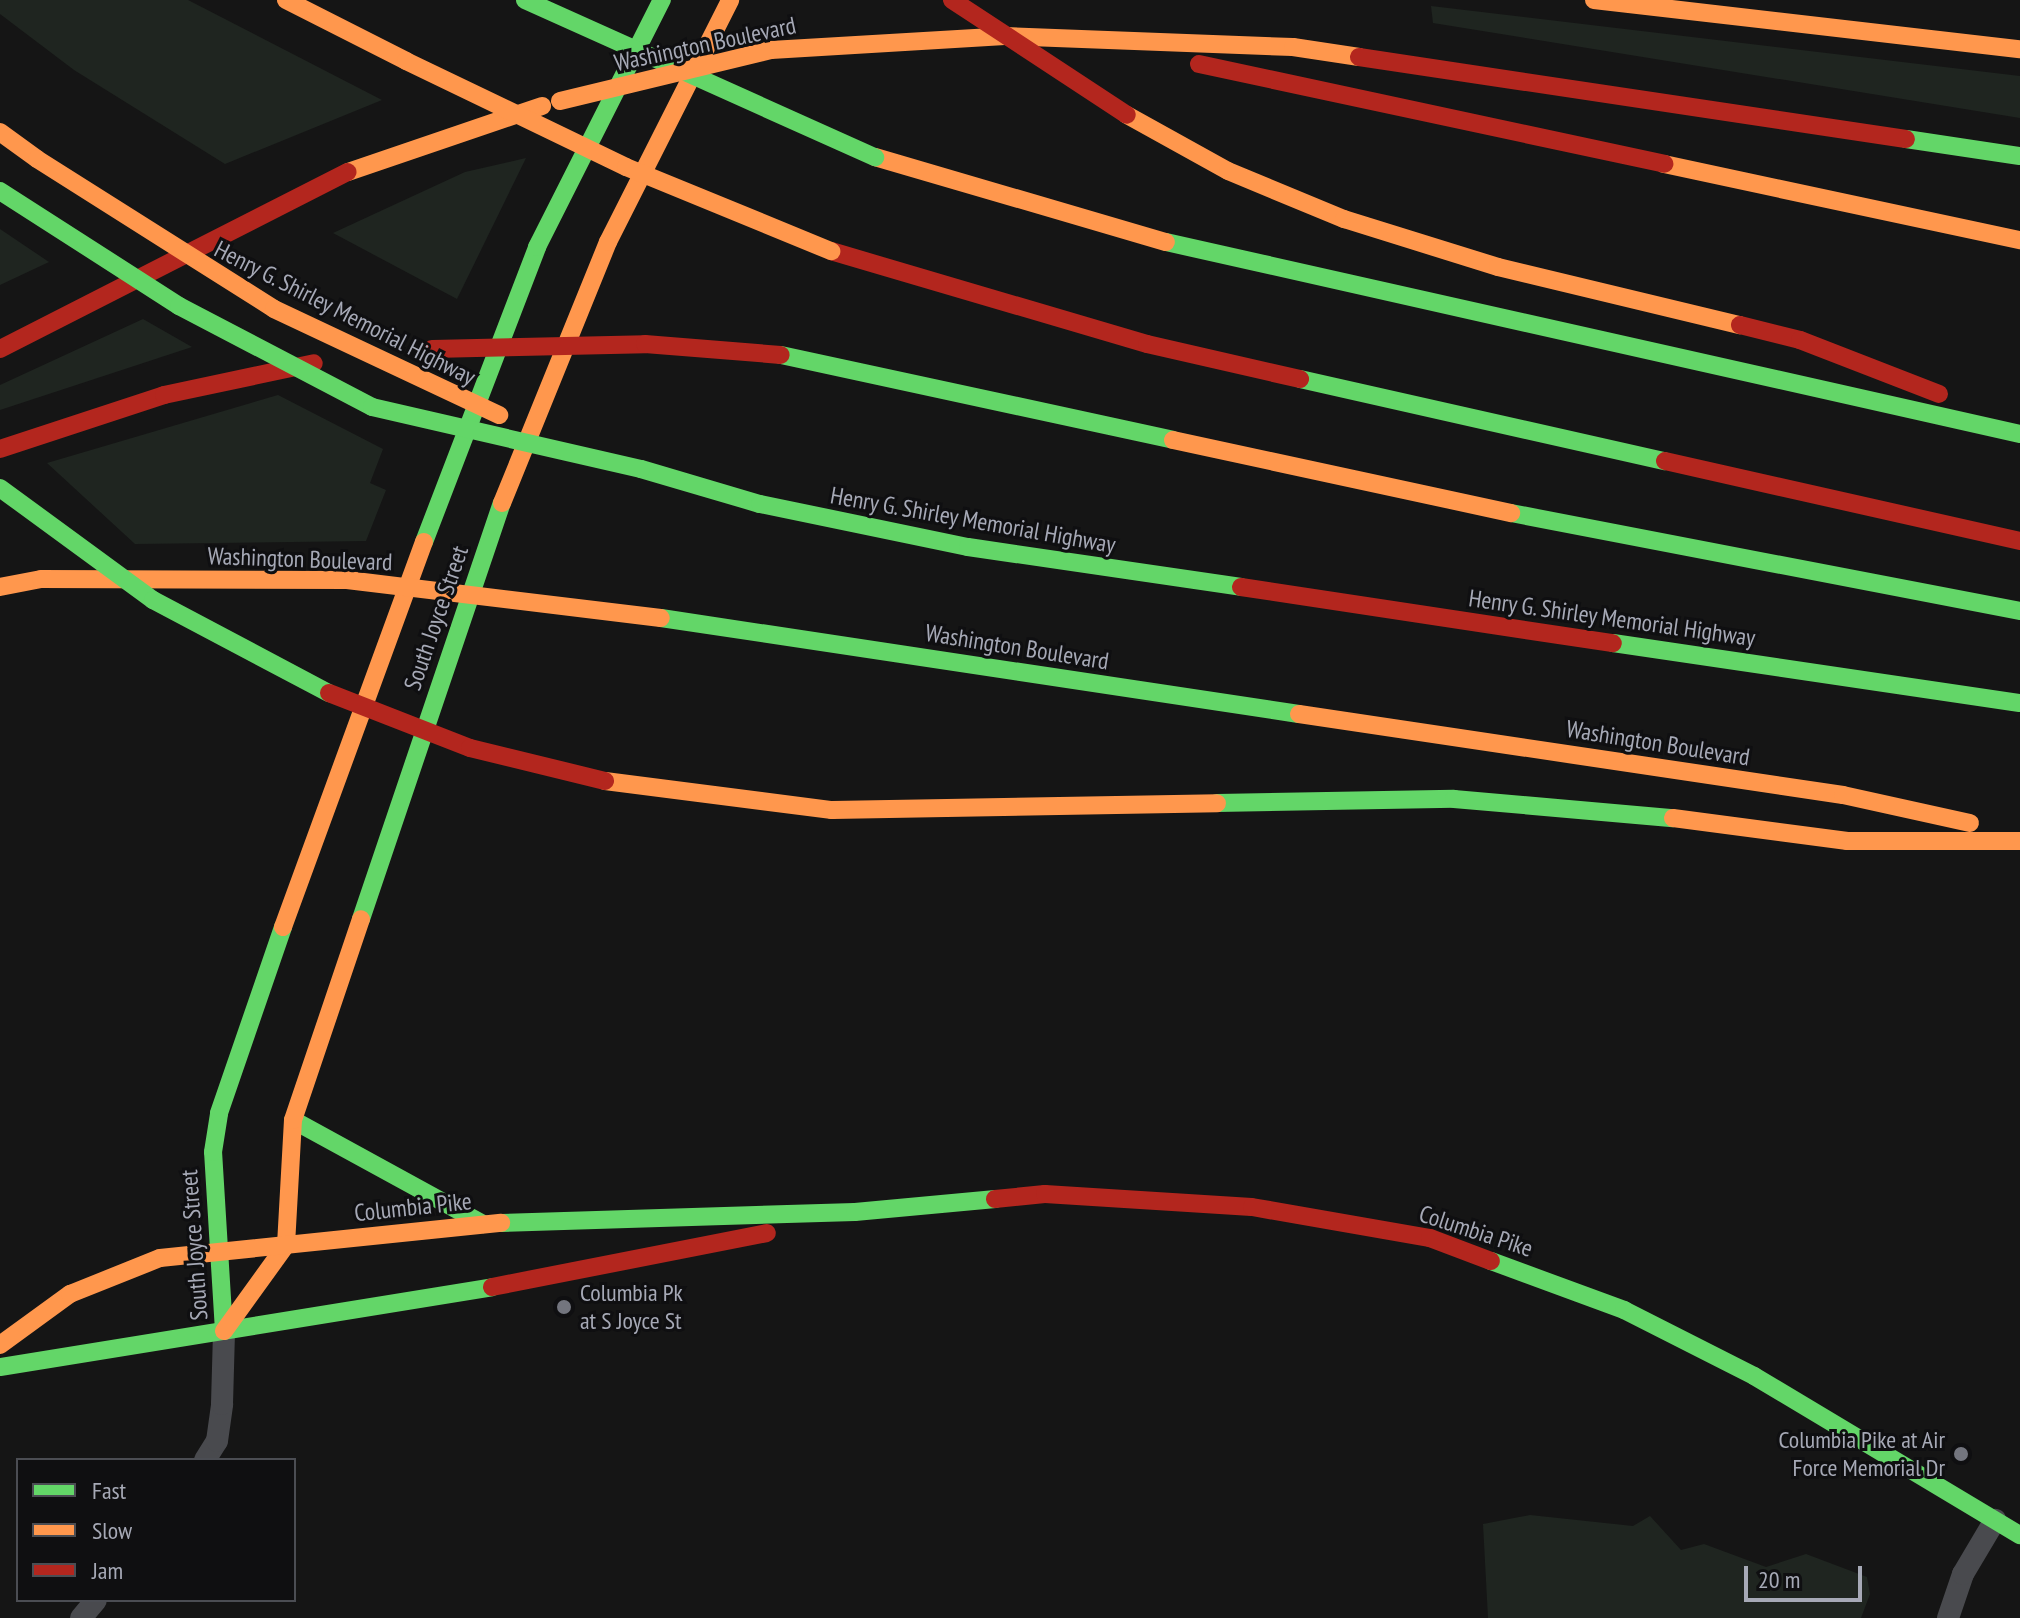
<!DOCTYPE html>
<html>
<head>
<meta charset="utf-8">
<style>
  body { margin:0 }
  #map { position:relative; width:2020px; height:1618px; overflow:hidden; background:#151515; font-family:"PT Sans Narrow",sans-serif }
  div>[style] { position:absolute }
  .green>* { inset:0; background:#1f2520 }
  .lane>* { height:22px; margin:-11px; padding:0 11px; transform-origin:11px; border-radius:11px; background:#494a4e }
  .fast>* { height:18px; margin:-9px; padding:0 9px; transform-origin:9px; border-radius:9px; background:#63d668 }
  .slow>* { height:18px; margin:-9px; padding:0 9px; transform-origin:9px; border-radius:9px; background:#ff974d }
  .jam>* { height:18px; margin:-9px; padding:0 9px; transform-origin:9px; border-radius:9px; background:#b3261e }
  .fast-bridge>* { height:18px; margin:-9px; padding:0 9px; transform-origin:9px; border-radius:9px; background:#63d668 }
  .slow-bridge>* { height:18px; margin:-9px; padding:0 9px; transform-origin:9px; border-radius:9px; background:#ff974d }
  .jam-bridge>* { height:18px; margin:-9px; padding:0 9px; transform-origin:9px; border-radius:9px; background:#b3261e }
  .dots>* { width:22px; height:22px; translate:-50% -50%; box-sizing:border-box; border:4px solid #0f0f11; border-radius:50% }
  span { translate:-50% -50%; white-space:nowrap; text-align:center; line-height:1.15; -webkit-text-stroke:6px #0f0f11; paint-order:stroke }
  .street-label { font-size:24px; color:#a6a9b6 }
  .poi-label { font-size:24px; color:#a6a9b6 }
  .left { translate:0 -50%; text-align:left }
  .right { translate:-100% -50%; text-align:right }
  .legend { position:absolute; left:16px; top:1458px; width:280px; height:144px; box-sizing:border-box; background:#0f0f11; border:2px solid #4b4d53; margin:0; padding:10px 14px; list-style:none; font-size:24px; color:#a6a9b6 }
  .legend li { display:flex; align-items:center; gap:16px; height:40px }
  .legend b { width:40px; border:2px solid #4b4d53 }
  .scale { position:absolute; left:1744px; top:1566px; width:118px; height:36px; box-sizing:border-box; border:4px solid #a6a9b6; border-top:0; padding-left:10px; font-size:24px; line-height:28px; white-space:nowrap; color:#a6a9b6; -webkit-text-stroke:6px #0f0f11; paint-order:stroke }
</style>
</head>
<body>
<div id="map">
  <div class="green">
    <i style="clip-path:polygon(0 0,188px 0,382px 100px,225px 164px,74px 70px,0 14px)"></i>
    <i style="clip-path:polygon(1431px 6px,2020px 76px,2020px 118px,1433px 23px)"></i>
    <i style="clip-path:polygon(526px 158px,457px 299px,333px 233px,465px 172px)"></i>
    <i style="clip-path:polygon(0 229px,49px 262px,0 285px)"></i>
    <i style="clip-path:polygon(143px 319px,192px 347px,0 410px,0 385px)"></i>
    <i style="clip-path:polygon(278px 395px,383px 449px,370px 483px,386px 490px,366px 541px,135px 544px,47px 463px)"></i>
    <i style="clip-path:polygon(1530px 1515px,1633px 1526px,1650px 1516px,1681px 1550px,1704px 1544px,1766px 1567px,1806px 1554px,1867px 1577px,1870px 1594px,1861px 1618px,1488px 1618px,1483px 1524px)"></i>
  </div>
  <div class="lane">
    <i style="left:205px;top:1460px;width:22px;rotate:-58deg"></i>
    <i style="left:217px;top:1441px;width:37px;rotate:-82deg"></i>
    <i style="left:222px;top:1404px;width:73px;rotate:-88.4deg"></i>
    <i style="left:81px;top:1618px;width:23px;rotate:-50deg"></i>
    <i style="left:1948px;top:1618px;width:46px;rotate:-71.2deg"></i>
    <i style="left:1963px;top:1574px;width:63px;rotate:-59.3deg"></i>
  </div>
  <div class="fast">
    <i style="left:1906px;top:139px;width:115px;rotate:8.5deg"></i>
    <i style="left:1166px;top:242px;width:875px;rotate:12.67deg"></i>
    <i style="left:781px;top:355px;width:401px;rotate:12.2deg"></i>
    <i style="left:1300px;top:379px;width:374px;rotate:12.7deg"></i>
    <i style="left:641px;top:469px;width:124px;rotate:16.4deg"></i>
    <i style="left:760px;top:504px;width:212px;rotate:11.7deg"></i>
    <i style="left:968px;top:547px;width:276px;rotate:8.3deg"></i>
    <i style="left:1511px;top:513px;width:518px;rotate:10.9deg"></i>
    <i style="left:424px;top:542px;width:316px;rotate:-69deg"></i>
    <i style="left:537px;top:247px;width:277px;rotate:-63.2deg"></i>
    <i style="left:661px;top:618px;width:645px;rotate:8.56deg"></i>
    <i style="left:1613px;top:643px;width:411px;rotate:8.4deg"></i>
    <i style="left:1217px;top:803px;width:237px;rotate:-1deg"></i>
    <i style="left:1454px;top:799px;width:220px;rotate:5deg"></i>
    <i style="left:361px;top:919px;width:439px;rotate:-71.3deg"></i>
    <i style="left:293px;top:1120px;width:217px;rotate:28.7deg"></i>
    <i style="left:501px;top:1223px;width:354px;rotate:-1.8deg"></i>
    <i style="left:855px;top:1212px;width:141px;rotate:-5.3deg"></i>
    <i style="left:1491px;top:1261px;width:142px;rotate:20.2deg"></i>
    <i style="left:1624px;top:1310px;width:146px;rotate:26.9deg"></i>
    <i style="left:1754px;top:1376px;width:310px;rotate:30.9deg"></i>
    <i style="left:224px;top:1331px;width:179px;rotate:-93.5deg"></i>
    <i style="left:213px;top:1152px;width:39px;rotate:-81deg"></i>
    <i style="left:219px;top:1113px;width:197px;rotate:-71deg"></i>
    <i style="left:0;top:1367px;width:498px;rotate:-9.2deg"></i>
  </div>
  <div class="slow">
    <i style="left:286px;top:0;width:135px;rotate:26.9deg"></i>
    <i style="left:1594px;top:0;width:429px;rotate:6.6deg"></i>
    <i style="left:771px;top:50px;width:234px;rotate:-3.4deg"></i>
    <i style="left:1005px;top:36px;width:288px;rotate:2.2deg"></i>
    <i style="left:1293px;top:47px;width:67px;rotate:8.6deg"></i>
    <i style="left:1127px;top:115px;width:115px;rotate:29deg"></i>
    <i style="left:1228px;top:171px;width:126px;rotate:22.5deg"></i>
    <i style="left:1344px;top:219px;width:161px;rotate:17.3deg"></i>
    <i style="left:1498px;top:267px;width:249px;rotate:13.5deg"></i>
    <i style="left:0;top:132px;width:46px;rotate:36.1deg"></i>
    <i style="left:875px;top:157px;width:303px;rotate:16.3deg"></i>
    <i style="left:1664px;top:164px;width:364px;rotate:12.1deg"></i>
    <i style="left:348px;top:172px;width:205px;rotate:-18.8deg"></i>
    <i style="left:1173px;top:440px;width:346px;rotate:12.2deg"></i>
    <i style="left:502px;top:503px;width:282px;rotate:-67.9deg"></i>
    <i style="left:608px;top:242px;width:271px;rotate:-63.2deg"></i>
    <i style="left:0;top:587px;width:42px;rotate:-11deg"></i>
    <i style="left:41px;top:579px;width:306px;rotate:0.2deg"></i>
    <i style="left:1299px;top:714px;width:550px;rotate:8.47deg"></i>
    <i style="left:1843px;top:795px;width:130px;rotate:12.4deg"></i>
    <i style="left:605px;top:781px;width:229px;rotate:7.3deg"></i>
    <i style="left:832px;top:810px;width:385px;rotate:-1deg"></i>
    <i style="left:1673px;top:818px;width:176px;rotate:7.5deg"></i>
    <i style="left:1847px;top:841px;width:173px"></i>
    <i style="left:283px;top:927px;width:410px;rotate:-69.9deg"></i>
    <i style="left:224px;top:1331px;width:106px;rotate:-54.2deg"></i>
    <i style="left:286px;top:1245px;width:125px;rotate:-86.8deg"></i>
    <i style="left:293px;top:1120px;width:212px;rotate:-71.3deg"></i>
    <i style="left:0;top:1345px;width:87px;rotate:-36.1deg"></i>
    <i style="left:70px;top:1294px;width:97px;rotate:-21.8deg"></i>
    <i style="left:160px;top:1258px;width:343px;rotate:-5.9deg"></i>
  </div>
  <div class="jam">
    <i style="left:1359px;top:57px;width:553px;rotate:8.53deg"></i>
    <i style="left:1199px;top:64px;width:476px;rotate:12.1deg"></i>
    <i style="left:831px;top:251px;width:329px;rotate:16.4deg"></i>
    <i style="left:1147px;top:344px;width:157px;rotate:12.9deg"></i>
    <i style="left:1740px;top:325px;width:62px;rotate:14deg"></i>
    <i style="left:1800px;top:340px;width:149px;rotate:21.2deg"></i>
    <i style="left:0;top:349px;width:390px;rotate:-27deg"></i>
    <i style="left:0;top:449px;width:173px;rotate:-18.2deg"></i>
    <i style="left:164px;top:395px;width:153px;rotate:-12deg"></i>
    <i style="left:1665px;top:461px;width:364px;rotate:12.7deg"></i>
    <i style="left:1241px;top:587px;width:376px;rotate:8.6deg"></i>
    <i style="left:995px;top:1199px;width:50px;rotate:-5.7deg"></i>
    <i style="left:1045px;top:1194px;width:207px;rotate:3.6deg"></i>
    <i style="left:1252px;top:1207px;width:181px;rotate:9.9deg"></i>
    <i style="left:1430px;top:1238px;width:65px;rotate:20.7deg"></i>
    <i style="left:492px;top:1287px;width:280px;rotate:-11.1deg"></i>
  </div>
  <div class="fast-bridge">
    <i style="left:525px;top:0;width:384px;rotate:24.2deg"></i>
    <i style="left:0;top:191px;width:213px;rotate:32.7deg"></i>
    <i style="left:179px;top:306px;width:218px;rotate:27.6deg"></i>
    <i style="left:372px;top:407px;width:276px;rotate:13deg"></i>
    <i style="left:0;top:488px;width:190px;rotate:36.2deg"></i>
    <i style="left:153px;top:600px;width:199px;rotate:27.9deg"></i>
  </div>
  <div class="slow-bridge">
    <i style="left:406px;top:61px;width:244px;rotate:25.7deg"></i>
    <i style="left:626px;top:167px;width:222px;rotate:22.3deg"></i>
    <i style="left:560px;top:101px;width:217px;rotate:-13.6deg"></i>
    <i style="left:37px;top:159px;width:280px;rotate:32.3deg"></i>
    <i style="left:274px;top:309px;width:249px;rotate:25.2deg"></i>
    <i style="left:347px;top:580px;width:316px;rotate:6.9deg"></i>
  </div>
  <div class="jam-bridge">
    <i style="left:952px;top:0;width:209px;rotate:33.3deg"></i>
    <i style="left:432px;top:349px;width:213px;rotate:-1.3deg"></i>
    <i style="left:645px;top:344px;width:136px;rotate:4.6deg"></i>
    <i style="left:329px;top:693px;width:151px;rotate:21.3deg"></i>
    <i style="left:470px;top:748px;width:139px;rotate:13.7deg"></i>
  </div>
  <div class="dots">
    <i style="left:564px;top:1307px;background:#73757e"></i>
    <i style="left:1961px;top:1454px;background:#73757e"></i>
  </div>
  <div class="street-label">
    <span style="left:705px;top:44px;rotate:-12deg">Washington Boulevard</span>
    <span style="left:345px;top:313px;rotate:27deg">Henry G. Shirley Memorial Highway</span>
    <span style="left:973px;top:520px;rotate:10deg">Henry G. Shirley Memorial Highway</span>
    <span style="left:300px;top:559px;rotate:2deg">Washington Boulevard</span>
    <span style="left:436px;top:618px;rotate:-71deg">South Joyce Street</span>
    <span style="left:1612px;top:618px;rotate:8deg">Henry G. Shirley Memorial Highway</span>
    <span style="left:1017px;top:647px;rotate:9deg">Washington Boulevard</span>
    <span style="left:1658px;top:743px;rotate:9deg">Washington Boulevard</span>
    <span style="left:413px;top:1207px;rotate:-6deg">Columbia Pike</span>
    <span style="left:1476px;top:1231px;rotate:18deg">Columbia Pike</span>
    <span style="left:194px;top:1245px;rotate:-94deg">South Joyce Street</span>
  </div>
  <div class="poi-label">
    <span class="left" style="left:580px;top:1307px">Columbia Pk<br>at S Joyce St</span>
    <span class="right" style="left:1945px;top:1454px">Columbia Pike at Air<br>Force Memorial Dr</span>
  </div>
  <ul class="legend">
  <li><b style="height:10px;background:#63d668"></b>Fast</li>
  <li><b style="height:10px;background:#ff974d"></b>Slow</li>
  <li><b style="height:10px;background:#b3261e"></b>Jam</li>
  </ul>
  <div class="scale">20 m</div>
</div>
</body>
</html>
